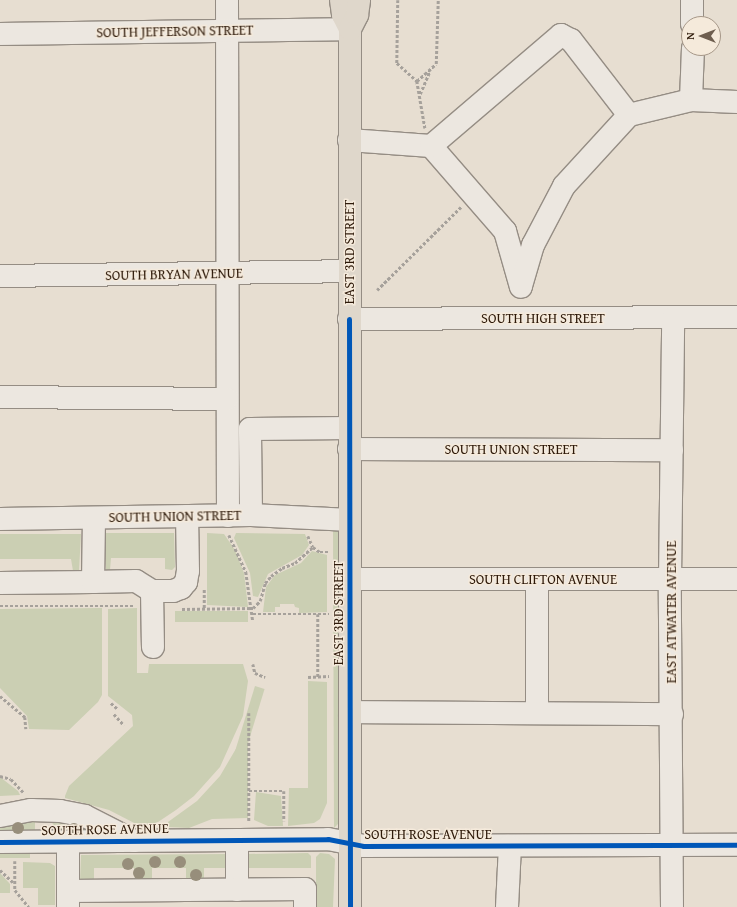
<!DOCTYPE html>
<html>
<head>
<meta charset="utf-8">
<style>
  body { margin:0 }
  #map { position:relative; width:737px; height:907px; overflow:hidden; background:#e7ded1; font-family:"Gentium Book Plus",serif }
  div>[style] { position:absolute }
  .green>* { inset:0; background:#cbcfb3; transform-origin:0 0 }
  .path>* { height:2.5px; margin-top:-1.25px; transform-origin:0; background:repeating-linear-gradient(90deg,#a6a19b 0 3px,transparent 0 5px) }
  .roads { filter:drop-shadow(1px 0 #958d84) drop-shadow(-1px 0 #958d84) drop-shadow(0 1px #958d84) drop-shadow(0 -1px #958d84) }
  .minor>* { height:22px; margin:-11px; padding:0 11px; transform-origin:11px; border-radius:11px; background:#ece7e0 }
  .major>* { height:22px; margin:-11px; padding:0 11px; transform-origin:11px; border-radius:11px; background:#dfd7cb }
  .cycleway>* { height:5px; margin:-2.5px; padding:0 2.5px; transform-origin:2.5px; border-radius:2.5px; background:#0057b8 }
  .trees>* { width:12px; height:12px; margin:-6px; border-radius:50%; background:#978e7b }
  span { translate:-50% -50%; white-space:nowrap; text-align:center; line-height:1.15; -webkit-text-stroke:3px #f5eadb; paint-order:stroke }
  .street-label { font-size:14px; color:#2d1909 }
  .north { position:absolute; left:681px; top:16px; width:40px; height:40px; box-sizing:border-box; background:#f5eadb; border:1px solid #a59687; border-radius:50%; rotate:270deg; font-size:11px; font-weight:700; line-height:16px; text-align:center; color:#2d1909 }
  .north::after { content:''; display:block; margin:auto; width:14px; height:18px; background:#6e5e4f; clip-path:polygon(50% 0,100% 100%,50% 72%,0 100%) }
</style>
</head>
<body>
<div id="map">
  <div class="green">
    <i style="clip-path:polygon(333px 527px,340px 533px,340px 822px,334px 828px)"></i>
    <i style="clip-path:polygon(104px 533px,174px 533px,175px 567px,172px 570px,165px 569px,165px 558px,111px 558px,110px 570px,106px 571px)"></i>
    <i style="clip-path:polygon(207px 533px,224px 534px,235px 550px,244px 573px,248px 607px,207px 605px)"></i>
    <i style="clip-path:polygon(236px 533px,305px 534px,309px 545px,302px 555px,268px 574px,258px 597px,253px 596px,250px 573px,234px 538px)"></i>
    <i style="clip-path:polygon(0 534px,81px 534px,79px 571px,73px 571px,71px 559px,0 559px)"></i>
    <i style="clip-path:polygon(312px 551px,327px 555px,327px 612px,299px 613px,299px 608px,295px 607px,294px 604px,280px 604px,280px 607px,275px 607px,275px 612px,263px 612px,266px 587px,275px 575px,301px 563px)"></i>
    <i style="clip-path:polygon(102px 608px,102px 695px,98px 702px,69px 730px,29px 729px,27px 716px,0 688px,0 609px)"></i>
    <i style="clip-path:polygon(137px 608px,137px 673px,148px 673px,149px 664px,243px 664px,248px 681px,243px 716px,220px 767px,194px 796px,176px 810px,158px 822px,142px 827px,109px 810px,65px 798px,65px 796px,69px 786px,133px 726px,132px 715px,108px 696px,108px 609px)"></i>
    <i style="left:175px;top:611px;width:73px;height:11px"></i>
    <i style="clip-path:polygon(308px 681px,327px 682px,327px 803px,320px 819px,314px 823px,288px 826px,289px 788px,308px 788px)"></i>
    <i style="left:255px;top:686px;width:10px;height:102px;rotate:17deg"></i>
    <i style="clip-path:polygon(244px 735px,248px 736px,248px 818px,212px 819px,189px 828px,168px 827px,168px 822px,197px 801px,220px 776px)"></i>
    <i style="clip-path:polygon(0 777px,18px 791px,20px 795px,0 796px)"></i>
    <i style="clip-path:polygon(256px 792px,281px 796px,283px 826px,268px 826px,254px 820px)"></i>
    <i style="clip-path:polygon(53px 819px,79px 823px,88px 832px,52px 833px)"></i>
    <i style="clip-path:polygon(35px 820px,35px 832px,0 833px,0 826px)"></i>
    <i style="left:0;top:850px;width:30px;height:8px"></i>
    <i style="clip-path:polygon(308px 853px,311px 856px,311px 868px,247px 868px,247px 854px)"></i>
    <i style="clip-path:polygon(320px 853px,329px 854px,335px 859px,333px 907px,316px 907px,316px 857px)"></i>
    <i style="clip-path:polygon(228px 854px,228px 868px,204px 868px,204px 881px,186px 882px,186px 868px,152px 868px,152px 881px,135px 881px,134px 868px,94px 868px,94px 882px,80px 882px,81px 855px)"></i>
    <i style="clip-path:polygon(23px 862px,50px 863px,55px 866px,55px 905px,38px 905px,38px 888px,23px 888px)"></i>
    <i style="clip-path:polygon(0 873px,10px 884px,10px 893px,0 893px)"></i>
  </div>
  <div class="path">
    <i style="left:398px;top:0;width:63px;rotate:90.9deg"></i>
    <i style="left:397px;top:63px;width:27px;rotate:42deg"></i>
    <i style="left:417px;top:81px;width:48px;rotate:80.3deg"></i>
    <i style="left:417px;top:81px;width:25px;rotate:-42deg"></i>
    <i style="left:436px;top:64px;width:64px;rotate:-88.2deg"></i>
    <i style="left:420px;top:94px;width:25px;rotate:-67deg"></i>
    <i style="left:377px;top:290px;width:118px;rotate:-44.7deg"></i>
    <i style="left:229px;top:535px;width:41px;rotate:65.3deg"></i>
    <i style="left:246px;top:572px;width:50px;rotate:82deg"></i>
    <i style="left:308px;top:536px;width:12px;rotate:66deg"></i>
    <i style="left:313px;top:547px;width:9px;rotate:36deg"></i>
    <i style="left:320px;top:552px;width:9px"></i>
    <i style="left:0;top:606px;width:133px"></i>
    <i style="left:204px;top:608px;width:19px;rotate:-90deg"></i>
    <i style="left:182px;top:609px;width:71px;rotate:-0.8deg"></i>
    <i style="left:253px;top:608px;width:10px;rotate:-45deg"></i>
    <i style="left:260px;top:601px;width:19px;rotate:-74deg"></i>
    <i style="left:265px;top:583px;width:9px;rotate:-49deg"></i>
    <i style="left:271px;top:576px;width:14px;rotate:-36deg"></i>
    <i style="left:282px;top:568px;width:14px;rotate:-21deg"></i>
    <i style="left:295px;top:563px;width:24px;rotate:-42deg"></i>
    <i style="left:253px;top:614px;width:65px"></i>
    <i style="left:318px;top:614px;width:63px;rotate:90deg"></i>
    <i style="left:318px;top:614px;width:11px"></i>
    <i style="left:253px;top:664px;width:9px;rotate:77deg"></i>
    <i style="left:255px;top:673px;width:11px;rotate:22deg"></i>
    <i style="left:308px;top:677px;width:21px;rotate:-3deg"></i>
    <i style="left:0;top:696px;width:33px;rotate:40deg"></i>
    <i style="left:25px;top:717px;width:12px;rotate:85deg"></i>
    <i style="left:111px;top:703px;width:9px;rotate:41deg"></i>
    <i style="left:249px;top:713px;width:108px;rotate:90deg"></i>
    <i style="left:114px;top:714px;width:15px;rotate:48deg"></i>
    <i style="left:0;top:776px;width:11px;rotate:15deg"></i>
    <i style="left:11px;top:779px;width:18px;rotate:47deg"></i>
    <i style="left:249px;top:791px;width:35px"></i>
    <i style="left:284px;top:791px;width:30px;rotate:90deg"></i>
    <i style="left:15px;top:861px;width:29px;rotate:90deg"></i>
    <i style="left:15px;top:890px;width:22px;rotate:51deg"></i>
    <i style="left:0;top:870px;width:19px;rotate:43deg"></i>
  </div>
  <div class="roads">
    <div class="minor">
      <i style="left:227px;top:0;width:516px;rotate:89.89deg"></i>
      <i style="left:692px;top:0;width:24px;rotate:90deg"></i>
      <i style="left:0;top:34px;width:350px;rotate:-0.8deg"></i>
      <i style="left:691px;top:100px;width:46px;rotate:2.5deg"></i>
      <i style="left:629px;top:115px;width:64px;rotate:-13.6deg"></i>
      <i style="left:691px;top:100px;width:52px;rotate:-87.8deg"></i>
      <i style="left:349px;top:140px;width:82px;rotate:4.2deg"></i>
      <i style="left:431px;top:146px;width:113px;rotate:49deg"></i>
      <i style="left:505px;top:231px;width:58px;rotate:74.1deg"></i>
      <i style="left:431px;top:146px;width:171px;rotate:-40.5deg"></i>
      <i style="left:561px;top:35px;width:11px;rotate:27deg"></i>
      <i style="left:571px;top:40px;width:95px;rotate:52.3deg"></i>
      <i style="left:629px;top:115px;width:96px;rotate:132.5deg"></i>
      <i style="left:564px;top:186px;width:67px;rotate:117.7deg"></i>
      <i style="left:533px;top:245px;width:43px;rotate:106.3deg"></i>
      <i style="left:0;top:276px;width:349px;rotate:-0.8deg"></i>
      <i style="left:349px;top:319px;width:388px;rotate:-0.3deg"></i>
      <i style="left:0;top:397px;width:227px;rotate:0.5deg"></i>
      <i style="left:349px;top:449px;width:323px;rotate:0.2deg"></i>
      <i style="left:251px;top:515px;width:86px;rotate:-90.7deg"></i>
      <i style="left:250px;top:429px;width:99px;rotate:-0.6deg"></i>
      <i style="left:0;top:519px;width:251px;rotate:-0.9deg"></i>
      <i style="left:251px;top:515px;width:99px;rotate:2.9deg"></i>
      <i style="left:350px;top:579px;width:387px"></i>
      <i style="left:537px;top:580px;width:133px;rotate:90deg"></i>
      <i style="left:93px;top:582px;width:43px;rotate:-1.3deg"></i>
      <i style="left:136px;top:581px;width:19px;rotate:32deg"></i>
      <i style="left:152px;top:591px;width:21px"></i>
      <i style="left:173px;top:591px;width:9px;rotate:-21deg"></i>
      <i style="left:181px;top:588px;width:8px;rotate:-50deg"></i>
      <i style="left:186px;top:582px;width:11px;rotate:-80deg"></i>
      <i style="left:188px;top:571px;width:55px;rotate:-91deg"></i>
      <i style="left:0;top:583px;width:93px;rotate:-0.6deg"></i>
      <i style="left:93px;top:582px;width:64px;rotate:-89.1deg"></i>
      <i style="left:152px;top:591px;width:56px;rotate:89deg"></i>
      <i style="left:350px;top:712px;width:322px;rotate:0.4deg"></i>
      <i style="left:0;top:816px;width:32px;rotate:-11deg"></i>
      <i style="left:31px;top:810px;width:29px;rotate:2deg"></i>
      <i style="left:60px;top:811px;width:25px;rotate:11deg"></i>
      <i style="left:85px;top:816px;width:55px;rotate:27deg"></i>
      <i style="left:237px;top:840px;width:50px;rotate:90deg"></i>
      <i style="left:0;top:842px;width:328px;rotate:-0.5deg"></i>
      <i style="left:328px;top:839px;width:36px;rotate:11deg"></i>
      <i style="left:363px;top:846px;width:374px;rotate:-0.2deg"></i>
      <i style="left:68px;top:842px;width:65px;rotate:90deg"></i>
      <i style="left:68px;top:891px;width:237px;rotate:-0.5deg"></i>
      <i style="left:305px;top:889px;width:18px;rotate:90deg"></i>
      <i style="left:507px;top:907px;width:61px;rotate:-87.2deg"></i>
      <i style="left:672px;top:907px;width:327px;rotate:-90.4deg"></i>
      <i style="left:670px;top:580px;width:262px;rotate:-89.3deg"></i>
    </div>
    <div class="major">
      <i style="left:341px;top:0;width:15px;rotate:82deg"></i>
      <i style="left:343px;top:15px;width:16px;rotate:63deg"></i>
      <i style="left:350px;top:29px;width:878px;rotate:90deg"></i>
      <i style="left:350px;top:29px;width:16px;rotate:-63deg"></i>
      <i style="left:357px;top:15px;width:15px;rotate:-82deg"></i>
    </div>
  </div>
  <div class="cycleway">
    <i style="left:349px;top:319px;width:588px;rotate:89.9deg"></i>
    <i style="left:0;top:842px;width:328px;rotate:-0.5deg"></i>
    <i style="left:328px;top:839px;width:36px;rotate:11deg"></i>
    <i style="left:363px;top:846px;width:374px;rotate:-0.2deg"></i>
  </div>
  <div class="trees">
    <i style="left:18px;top:828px"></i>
    <i style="left:74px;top:829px"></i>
    <i style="left:155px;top:862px"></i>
    <i style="left:180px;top:862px"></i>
    <i style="left:128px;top:864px"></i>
    <i style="left:139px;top:873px"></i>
    <i style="left:196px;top:875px"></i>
  </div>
  <div class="street-label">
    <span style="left:175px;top:31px;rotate:-1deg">SOUTH JEFFERSON STREET</span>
    <span style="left:349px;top:252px;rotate:-90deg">EAST 3RD STREET</span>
    <span style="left:174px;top:274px;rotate:-1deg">SOUTH BRYAN AVENUE</span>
    <span style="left:543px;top:318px">SOUTH HIGH STREET</span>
    <span style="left:511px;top:449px">SOUTH UNION STREET</span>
    <span style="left:175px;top:516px;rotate:-1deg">SOUTH UNION STREET</span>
    <span style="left:543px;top:579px">SOUTH CLIFTON AVENUE</span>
    <span style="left:671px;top:612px;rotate:-90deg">EAST ATWATER AVENUE</span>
    <span style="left:338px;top:613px;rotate:-90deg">EAST 3RD STREET</span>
    <span style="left:105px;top:829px;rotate:-1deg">SOUTH ROSE AVENUE</span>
    <span style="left:428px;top:834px">SOUTH ROSE AVENUE</span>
  </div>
  <div class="north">N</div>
</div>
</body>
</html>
